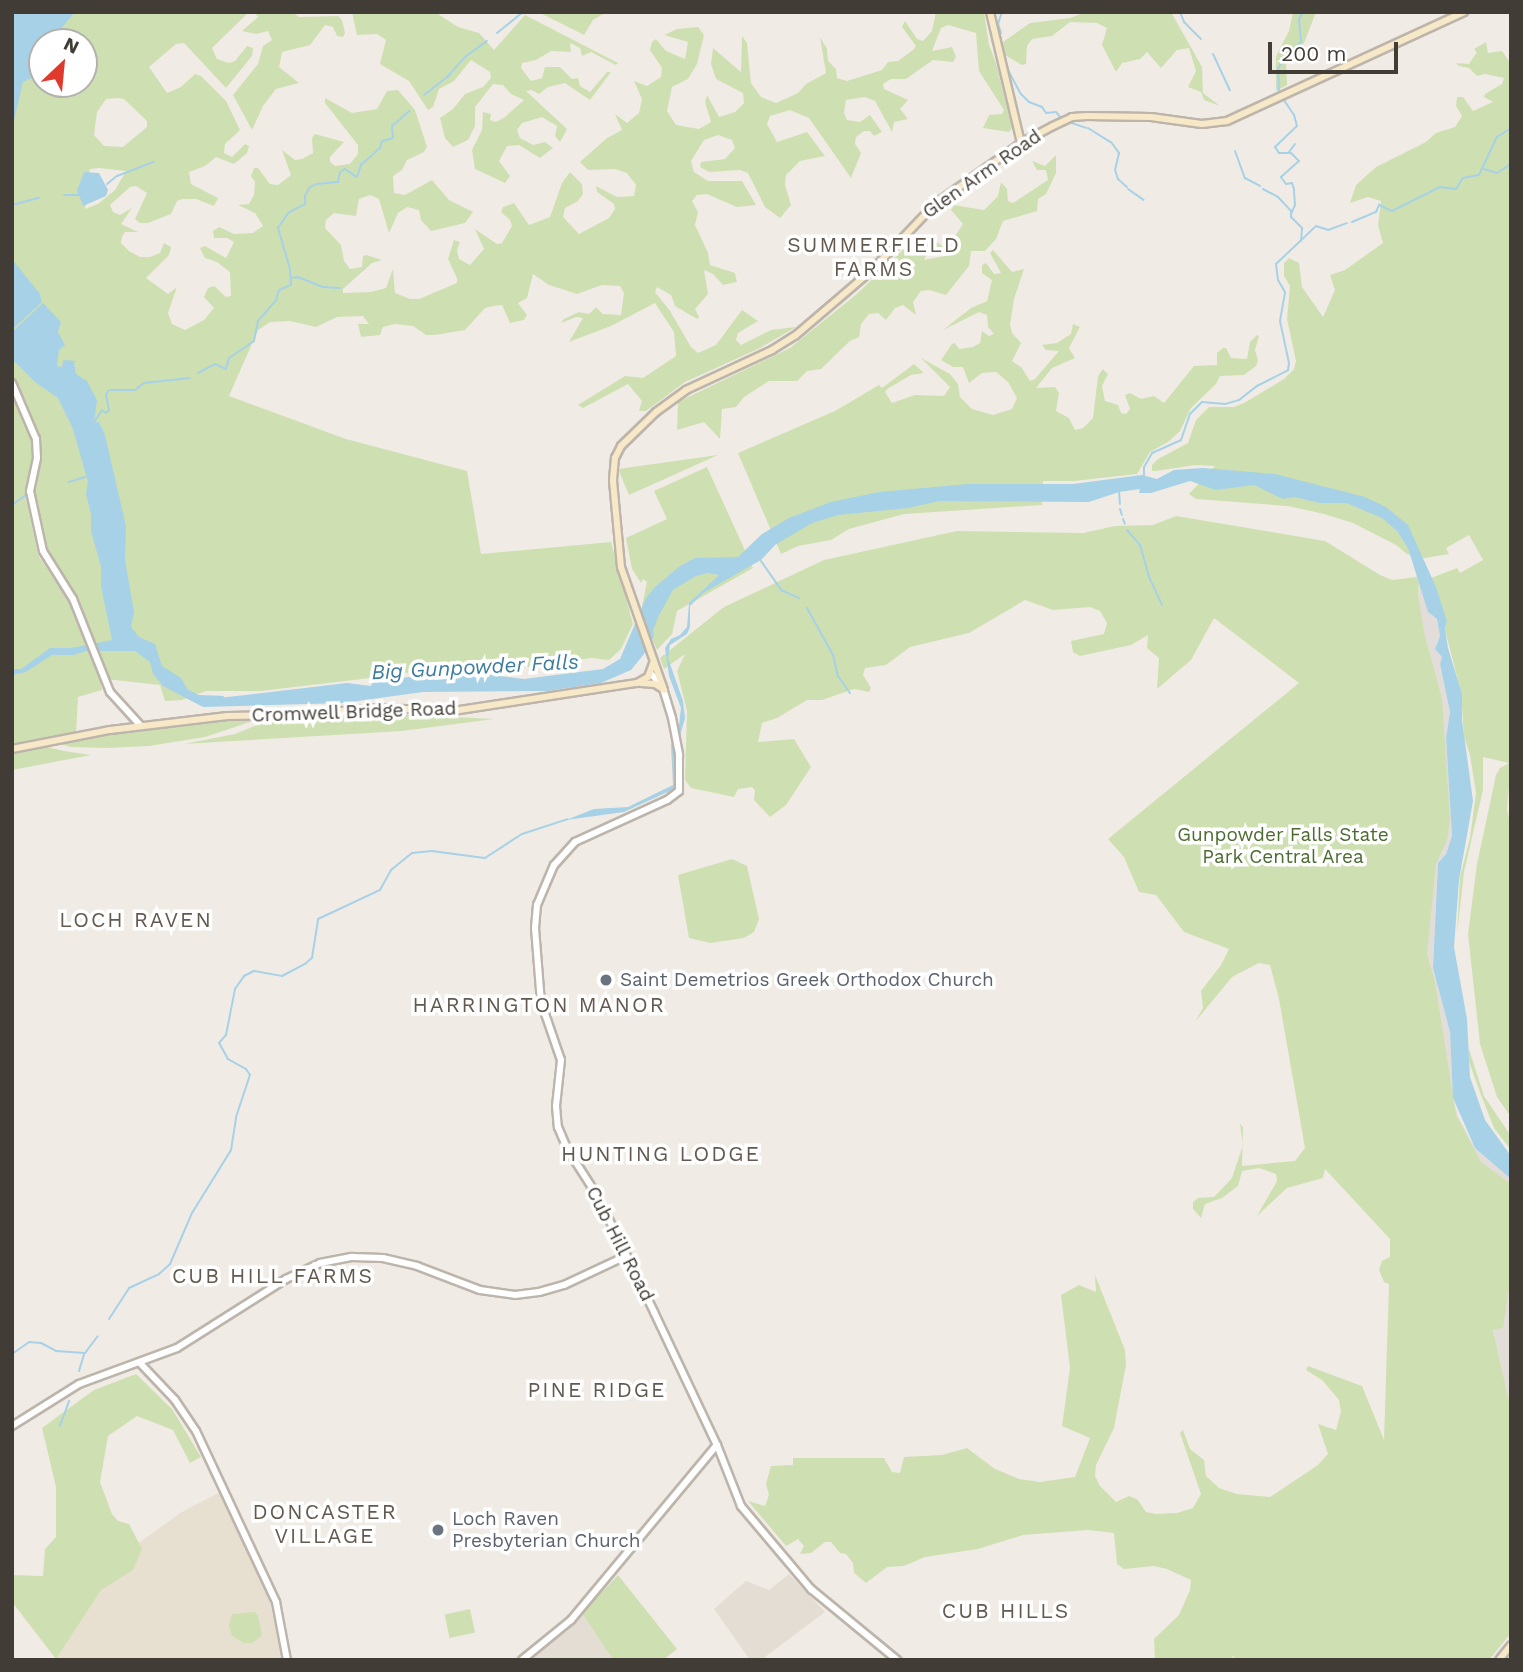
<!DOCTYPE html>
<html>
<head>
<meta charset="utf-8">
<style>
  body { margin:0 }
  #map { position:relative; width:1523px; height:1672px; overflow:hidden; background:#f0ece5; font-family:"Work Sans",sans-serif }
  div>[style] { position:absolute }
  .residential>* { inset:0; background:#e3ddd3 }
  .industrial>* { inset:0; background:#e2ddd9 }
  .education>* { inset:0; background:#e7dfd0 }
  .green>* { inset:0; background:#cee0b2; transform-origin:0 0 }
  .water>* { inset:0; background:#a7d1e6 }
  .stream>* { height:2px; margin:-1px; padding:0 1px; transform-origin:1px; border-radius:1px; background:#a7d1e6 }
  .river>* { height:8px; margin:-4px; padding:0 4px; transform-origin:4px; border-radius:4px; background:#a7d1e6 }
  .roads { filter:drop-shadow(2px 0 #bdb5ab) drop-shadow(-2px 0 #bdb5ab) drop-shadow(0 2px #bdb5ab) drop-shadow(0 -2px #bdb5ab) }
  .tertiary>* { height:6px; margin:-3px; padding:0 3px; transform-origin:3px; border-radius:3px; background:#fff }
  .secondary>* { height:6px; margin:-3px; padding:0 3px; transform-origin:3px; border-radius:3px; background:#f7e8c7 }
  .dots>* { width:19px; height:19px; translate:-50% -50%; box-sizing:border-box; border:4px solid #fff; border-radius:50% }
  span { translate:-50% -50%; white-space:nowrap; text-align:center; line-height:1.15; -webkit-text-stroke:7px #fff; paint-order:stroke }
  .street-label { font-size:19px; color:#413c35 }
  .park-label { font-size:19px; color:#4b6b30 }
  .worship-label { font-size:19px; color:#5b616d }
  .left { translate:0 -50%; text-align:left }
  .neighbourhood-label { font-size:21px; color:#63594e; letter-spacing:2px }
  .water-label { font-size:21px; color:#3c7d9f; font-style:italic }
  .frame { position:absolute; inset:0; border:14px solid #413c35; pointer-events:none }
  .north { position:absolute; left:28px; top:28px; width:70px; height:70px; box-sizing:border-box; background:#fff; border:2px solid #b3b1ae; border-radius:50%; rotate:26deg; font-size:19px; font-weight:700; line-height:28px; text-align:center; color:#413c35 }
  .north::after { content:''; display:block; margin:auto; width:24px; height:32px; background:#df3a2c; clip-path:polygon(50% 0,100% 100%,50% 72%,0 100%) }
  .scale { position:absolute; left:1268px; top:42px; width:130px; height:32px; box-sizing:border-box; border:4px solid #413c35; border-top:0; padding-left:9px; font-size:21px; line-height:24px; white-space:nowrap; color:#413c35; -webkit-text-stroke:5px #fff; paint-order:stroke }
</style>
</head>
<body>
<div id="map">
  <div class="residential">
    <i style="clip-path:polygon(789px 1574px,825px 1612px,761px 1660px,750px 1660px,714px 1609px,746px 1581px,769px 1590px)"></i>
    <i style="clip-path:polygon(582px 1613px,613px 1660px,529px 1660px,568px 1630px)"></i>
  </div>
  <div class="industrial">
    <i style="clip-path:polygon(1419px 583px,1430px 614px,1437px 619px,1440px 636px,1436px 645px,1442px 657px,1440px 664px,1450px 712px,1446px 738px,1452px 836px,1446px 854px,1438px 863px,1433px 968px,1450px 1032px,1453px 1098px,1458px 1116px,1475px 1148px,1511px 1179px,1511px 1409px,1395px 896px)"></i>
  </div>
  <div class="education">
    <i style="clip-path:polygon(220px 1492px,267px 1591px,284px 1660px,58px 1660px,46px 1645px,133px 1547px,182px 1512px)"></i>
  </div>
  <div class="green">
    <i style="clip-path:polygon(evenodd,12px 12px,249px 12px,212px 48px,217px 59px,229px 63px,235px 61px,247px 46px,253px 48px,252px 56px,226px 88px,184px 43px,176px 44px,149px 67px,167px 93px,181px 87px,195px 74px,201px 76px,226px 101px,240px 130px,225px 144px,224px 153px,232px 157px,245px 144px,249px 146px,247px 153px,234px 164px,216px 157px,205px 166px,189px 172px,191px 184px,218px 198px,214px 206px,196px 199px,182px 199px,177px 201px,171px 214px,148px 223px,140px 223px,135px 219px,147px 193px,136px 186px,130px 187px,110px 205px,113px 212px,120px 215px,132px 208px,121px 224px,138px 232px,125px 232px,122px 237px,121px 243px,129px 251px,140px 257px,150px 257px,160px 253px,164px 243px,171px 247px,169px 255px,146px 278px,168px 294px,177px 287px,168px 313px,172px 324px,185px 330px,204px 320px,214px 308px,204px 297px,208px 288px,214px 286px,226px 297px,231px 296px,230px 272px,217px 262px,205px 258px,200px 248px,205px 246px,226px 258px,234px 242px,227px 238px,214px 238px,213px 231px,219px 227px,234px 234px,253px 233px,263px 226px,255px 213px,238px 205px,249px 204px,254px 195px,255px 182px,251px 176px,254px 168px,258px 168px,270px 184px,278px 185px,291px 175px,282px 150px,295px 160px,302px 159px,313px 153px,312px 138px,315px 134px,344px 142px,330px 157px,330px 162px,335px 166px,350px 164px,358px 154px,358px 145px,325px 103px,325px 98px,352px 113px,377px 109px,387px 91px,398px 90px,415px 110px,427px 147px,424px 152px,407px 160px,402px 170px,393px 176px,394px 193px,405px 195px,432px 180px,449px 200px,473px 212px,465px 223px,431px 231px,421px 220px,419px 210px,407px 207px,398px 213px,389px 233px,379px 199px,370px 195px,359px 199px,356px 216px,334px 213px,326px 220px,325px 228px,341px 245px,344px 261px,350px 269px,362px 267px,363px 256px,366px 255px,382px 260px,372px 263px,343px 289px,343px 293px,371px 292px,386px 288px,393px 269px,395px 293px,410px 299px,419px 299px,457px 283px,457px 278px,448px 259px,454px 240px,460px 242px,457px 250px,459px 259px,470px 265px,484px 249px,475px 229px,497px 244px,502px 243px,512px 226px,510px 220px,501px 212px,503px 207px,514px 203px,529px 225px,550px 217px,562px 183px,570px 172px,582px 184px,583px 194px,578px 201px,565px 208px,563px 217px,579px 234px,609px 218px,615px 209px,614px 204px,597px 192px,596px 186px,617px 197px,634px 196px,636px 185px,627px 173px,615px 169px,588px 170px,580px 162px,607px 138px,622px 130px,615px 114px,627px 123px,639px 113px,642px 99px,634px 81px,647px 86px,661px 77px,662px 68px,650px 50px,652px 42px,656px 39px,666px 51px,685px 59px,688px 42px,664px 35px,677px 29px,698px 27px,704px 35px,697px 64px,688px 79px,672px 87px,667px 111px,676px 125px,699px 129px,711px 122px,705px 102px,707px 95px,719px 117px,735px 112px,744px 103px,743px 93px,716px 79px,711px 64px,713px 48px,741px 72px,742px 36px,747px 43px,751px 83px,761px 97px,776px 103px,798px 93px,806px 84px,826px 73px,820px 37px,827px 49px,828px 61px,836px 69px,837px 78px,847px 81px,882px 70px,888px 62px,898px 61px,913px 50px,916px 46px,902px 27px,905px 21px,917px 39px,923px 41px,932px 31px,936px 12px,984px 12px,989px 45px,996px 63px,1012px 128px,1009px 132px,983px 128px,989px 115px,1002px 114px,1004px 110px,979px 71px,976px 33px,948px 25px,941px 28px,932px 51px,952px 47px,956px 57px,953px 62px,933px 60px,906px 79px,891px 79px,883px 84px,884px 89px,908px 100px,900px 109px,908px 119px,894px 122px,892px 132px,875px 101px,865px 97px,846px 100px,844px 113px,847px 120px,860px 122px,870px 115px,882px 132px,874px 136px,870px 131px,864px 131px,856px 137px,855px 144px,861px 153px,851px 178px,809px 118px,790px 110px,770px 116px,767px 124px,777px 142px,807px 132px,825px 156px,800px 161px,786px 175px,785px 185px,791px 205px,780px 218px,765px 207px,748px 173px,740px 170px,709px 172px,700px 167px,701px 162px,725px 159px,735px 148px,732px 140px,718px 135px,704px 140px,691px 161px,694px 172px,708px 181px,742px 181px,756px 205px,737px 207px,707px 194px,697px 195px,692px 201px,698px 212px,695px 225px,708px 253px,710px 265px,735px 273px,737px 282px,723px 285px,713px 274px,704px 270px,708px 294px,695px 309px,699px 317px,697px 319px,675px 306px,671px 295px,657px 287px,655px 292px,670px 311px,691px 347px,698px 353px,716px 345px,742px 310px,758px 321px,738px 333px,736px 340px,741px 345px,771px 330px,796px 327px,760px 348px,685px 382px,646px 411px,639px 411px,642px 401px,628px 384px,583px 408px,578px 405px,625px 376px,643px 378px,676px 356px,674px 332px,655px 303px,611px 326px,569px 342px,583px 318px,576px 317px,561px 323px,564px 319px,579px 312px,589px 314px,596px 307px,603px 314px,621px 315px,624px 293px,620px 286px,602px 285px,577px 294px,549px 285px,533px 274px,527px 298px,518px 303px,527px 315px,524px 320px,510px 323px,502px 305px,493px 306px,485px 308px,465px 330px,435px 335px,426px 335px,413px 326px,395px 324px,383px 327px,380px 335px,361px 337px,358px 324px,369px 324px,363px 316px,337px 317px,316px 327px,290px 321px,270px 322px,258px 330px,229px 396px,346px 439px,467px 471px,481px 554px,611px 542px,633px 624px,621px 649px,609px 660px,591px 658px,532px 667px,499px 667px,489px 672px,386px 673px,370px 678px,261px 691px,206px 691px,182px 700px,165px 701px,160px 685px,106px 679px,85px 622px,46px 553px,31px 491px,25px 492px,26px 498px,38px 555px,70px 603px,85px 636px,84px 640px,100px 678px,102px 690px,78px 697px,76px 733px,12px 746px,12px 12px,42px 42px,84px 42px,84px 84px,42px 84px,42px 42px,12px 12px,118px 98px,124px 99px,147px 121px,147px 127px,123px 147px,104px 146px,94px 135px,97px 112px,106px 99px,118px 98px,12px 12px,99px 168px,126px 171px,115px 190px,98px 204px,85px 209px,90px 169px,99px 168px)"></i>
    <i style="clip-path:polygon(254px 12px,292px 12px,299px 17px,338px 16px,342px 20px,345px 33px,343px 37px,337px 36px,333px 27px,325px 25px,310px 45px,282px 52px,279px 67px,299px 83px,276px 89px,263px 106px,252px 130px,233px 95px,258px 64px,263px 46px,272px 40px,268px 31px,256px 34px,242px 31px,258px 17px)"></i>
    <i style="clip-path:polygon(352px 12px,435px 12px,458px 27px,479px 33px,494px 50px,525px 15px,618px 63px,616px 65px,591px 52px,582px 56px,580px 48px,570px 43px,571px 52px,551px 51px,536px 60px,522px 63px,521px 68px,531px 81px,542px 78px,545px 67px,560px 67px,572px 79px,578px 78px,580px 86px,590px 92px,607px 72px,611px 72px,590px 100px,565px 83px,548px 87px,539px 94px,532px 90px,526px 91px,567px 129px,560px 142px,555px 136px,557px 126px,542px 117px,522px 123px,517px 130px,520px 138px,533px 145px,545px 142px,553px 148px,540px 158px,519px 145px,507px 146px,499px 161px,510px 176px,505px 183px,475px 169px,472px 150px,482px 130px,483px 112px,491px 114px,490px 120px,496px 122px,505px 117px,524px 100px,511px 94px,503px 85px,493px 84px,475px 107px,475px 126px,468px 140px,453px 147px,445px 138px,440px 118px,453px 109px,465px 94px,483px 87px,491px 78px,490px 72px,471px 60px,454px 81px,439px 89px,433px 107px,428px 110px,409px 81px,380px 64px,386px 40px,377px 34px,357px 35px)"></i>
    <i style="clip-path:polygon(538px 12px,605px 12px,605px 13px,593px 20px,584px 35px)"></i>
    <i style="clip-path:polygon(1086px 12px,1171px 12px,1202px 67px,1203px 93px,1220px 106px,1204px 100px,1201px 92px,1188px 87px,1196px 71px,1189px 48px,1177px 50px,1161px 68px,1147px 52px,1140px 59px,1122px 63px,1116px 72px,1102px 45px,1107px 28px,1097px 23px,1070px 22px,1052px 36px,1032px 39px,1027px 46px,1026px 64px,1022px 65px,1005px 55px,1003px 42px,1030px 23px,1070px 18px)"></i>
    <i style="clip-path:polygon(1293px 12px,1316px 12px,1304px 43px,1286px 60px,1287px 85px,1276px 91px,1276px 56px,1289px 31px)"></i>
    <i style="clip-path:polygon(1486px 42px,1488px 53px,1502px 51px,1511px 64px,1511px 763px,1507px 809px,1511px 828px,1511px 1117px,1497px 1097px,1480px 1044px,1468px 934px,1477px 864px,1496px 775px,1500px 768px,1509px 763px,1483px 757px,1483px 790px,1464px 872px,1457px 935px,1460px 877px,1470px 838px,1476px 793px,1470px 755px,1464px 737px,1461px 692px,1445px 630px,1447px 621px,1431px 578px,1457px 568px,1460px 573px,1483px 560px,1469px 535px,1446px 548px,1449px 554px,1425px 558px,1407px 554px,1396px 545px,1353px 523px,1324px 514px,1288px 506px,1196px 499px,1189px 494px,1215px 466px,1195px 465px,1156px 471px,1152px 471px,1152px 465px,1158px 459px,1188px 443px,1196px 420px,1209px 407px,1234px 407px,1244px 403px,1284px 379px,1294px 369px,1296px 361px,1287px 319px,1290px 286px,1284px 276px,1284px 263px,1289px 258px,1299px 263px,1302px 287px,1323px 317px,1335px 290px,1330px 275px,1345px 270px,1383px 243px,1378px 225px,1381px 201px,1368px 197px,1350px 203px,1356px 185px,1376px 167px,1426px 142px,1436px 133px,1455px 127px,1462px 116px,1456px 106px,1457px 97px,1463px 97px,1473px 111px,1493px 102px,1484px 97px,1485px 94px,1502px 84px,1504px 78px,1485px 74px,1477px 76px,1469px 68px,1459px 66px,1456px 63px,1469px 64px,1477px 52px,1474px 49px)"></i>
    <i style="clip-path:polygon(1056px 155px,1056px 173px,1046px 194px,1038px 199px,1037px 211px,1003px 221px,996px 239px,985px 251px,971px 251px,969px 266px,946px 295px,929px 290px,921px 291px,913px 302px,916px 315px,903px 305px,895px 308px,886px 320px,878px 313px,869px 314px,861px 324px,859px 337px,850px 341px,821px 369px,807px 371px,797px 381px,769px 381px,744px 397px,736px 407px,722px 409px,720px 439px,704px 422px,677px 430px,678px 402px,790px 348px,858px 293px,907px 246px,930px 238px,944px 247px,926px 256px,924px 260px,950px 255px,953px 239px,963px 224px,951px 210px,954px 205px,984px 210px,998px 196px,1001px 182px,1007px 189px,1008px 201px,1013px 203px,1048px 180px,1046px 170px,1037px 170px,1032px 161px,1045px 166px)"></i>
    <i style="clip-path:polygon(993px 250px,1012px 272px,1024px 269px,1014px 299px,1010px 325px,1012px 333px,1021px 343px,1012px 361px,1022px 368px,1030px 381px,1035px 379px,1059px 351px,1046px 350px,1042px 345px,1057px 343px,1071px 334px,1073px 324px,1080px 327px,1069px 348px,1075px 358px,1052px 368px,1036px 388px,1055px 387px,1059px 393px,1056px 411px,1069px 418px,1075px 430px,1083px 428px,1093px 418px,1098px 376px,1103px 369px,1108px 374px,1102px 386px,1105px 401px,1118px 405px,1121px 413px,1126px 414px,1130px 409px,1125px 395px,1130px 393px,1141px 399px,1154px 396px,1164px 403px,1194px 366px,1217px 365px,1217px 353px,1223px 348px,1226px 348px,1231px 358px,1247px 359px,1250px 342px,1257px 335px,1259px 336px,1255px 350px,1258px 360px,1256px 366px,1244px 375px,1220px 376px,1216px 384px,1191px 408px,1180px 431px,1168px 442px,1150px 452px,1137px 474px,1074px 481px,1043px 481px,1042px 505px,904px 514px,849px 529px,831px 540px,798px 546px,781px 554px,738px 453px,835px 411px,879px 385px,882px 388px,914px 364px,924px 373px,911px 375px,887px 389px,885px 392px,892px 403px,915px 395px,944px 396px,950px 387px,921px 358px,950px 374px,958px 384px,960px 397px,972px 409px,993px 415px,1012px 409px,1017px 398px,1008px 382px,996px 372px,982px 373px,969px 383px,963px 367px,953px 367px,941px 360px,952px 344px,955px 343px,959px 349px,973px 347px,980px 343px,982px 331px,989px 336px,994px 334px,988px 327px,987px 315px,979px 312px,943px 330px,971px 308px,987px 301px,992px 280px,982px 273px,982px 265px,986px 263px,994px 274px,1001px 273px,990px 253px)"></i>
    <i style="clip-path:polygon(718px 455px,629px 495px,618px 469px)"></i>
    <i style="clip-path:polygon(707px 467px,753px 568px,677px 611px,672px 634px,657px 650px,641px 611px,647px 582px,643px 579px,641px 583px,632px 569px,626px 538px,667px 519px,654px 491px)"></i>
    <i style="clip-path:polygon(1176px 516px,1325px 541px,1380px 575px,1392px 580px,1417px 577px,1419px 583px,1418px 594px,1424px 632px,1442px 699px,1450px 820px,1447px 840px,1436px 864px,1427px 954px,1435px 982px,1456px 1115px,1481px 1162px,1511px 1184px,1511px 1274px,1503px 1328px,1493px 1330px,1511px 1409px,1511px 1633px,1489px 1660px,1235px 1660px,1233px 1655px,1232px 1660px,1155px 1660px,1154px 1639px,1179px 1615px,1190px 1590px,1191px 1580px,1167px 1569px,1154px 1566px,1124px 1569px,1117px 1564px,1114px 1533px,1088px 1530px,1023px 1535px,978px 1549px,925px 1557px,904px 1566px,887px 1567px,866px 1583px,854px 1573px,853px 1563px,846px 1554px,840px 1553px,831px 1542px,825px 1542px,811px 1553px,800px 1554px,804px 1546px,798px 1539px,786px 1546px,748px 1501px,765px 1506px,769px 1495px,766px 1484px,771px 1466px,793px 1465px,793px 1458px,884px 1458px,892px 1472px,900px 1473px,904px 1457px,942px 1455px,967px 1448px,995px 1469px,1019px 1479px,1040px 1482px,1075px 1477px,1090px 1438px,1062px 1426px,1070px 1368px,1061px 1295px,1079px 1285px,1096px 1292px,1095px 1275px,1125px 1350px,1126px 1365px,1114px 1428px,1096px 1465px,1095px 1476px,1100px 1486px,1116px 1502px,1129px 1496px,1137px 1499px,1146px 1512px,1156px 1514px,1177px 1513px,1193px 1508px,1201px 1494px,1180px 1433px,1183px 1430px,1190px 1449px,1204px 1460px,1206px 1476px,1219px 1488px,1237px 1494px,1270px 1497px,1318px 1465px,1328px 1454px,1318px 1424px,1336px 1430px,1341px 1412px,1339px 1400px,1322px 1380px,1306px 1370px,1308px 1366px,1362px 1386px,1384px 1440px,1389px 1284px,1384px 1282px,1379px 1270px,1382px 1261px,1390px 1257px,1390px 1239px,1325px 1169px,1323px 1178px,1287px 1188px,1257px 1216px,1277px 1181px,1276px 1174px,1259px 1168px,1242px 1171px,1238px 1186px,1222px 1198px,1205px 1204px,1201px 1218px,1193px 1209px,1193px 1202px,1198px 1198px,1214px 1197px,1232px 1178px,1243px 1145px,1240px 1124px,1243px 1127px,1242px 1166px,1295px 1161px,1305px 1148px,1279px 999px,1270px 965px,1259px 963px,1232px 977px,1195px 1022px,1203px 1008px,1201px 991px,1221px 965px,1229px 949px,1184px 932px,1156px 895px,1139px 892px,1124px 857px,1108px 839px,1299px 683px,1214px 618px,1191px 660px,1157px 689px,1159px 658px,1147px 648px,1148px 635px,1131px 645px,1080px 656px,1073px 652px,1071px 641px,1104px 634px,1107px 623px,1100px 611px,1090px 607px,1053px 610px,1025px 600px,969px 633px,910px 647px,886px 665px,865px 668px,863px 675px,871px 688px,869px 692px,854px 689px,822px 700px,807px 700px,777px 718px,762px 723px,758px 742px,794px 739px,811px 767px,786px 805px,770px 817px,754px 800px,755px 790px,752px 787px,738px 789px,734px 797px,691px 788px,685px 780px,687px 711px,677px 671px,685px 654px,664px 669px,660px 658px,724px 607px,824px 560px,957px 531px,1083px 533px,1115px 526px,1153px 525px)"></i>
    <i style="clip-path:polygon(356px 712px,494px 719px,402px 731px,184px 744px,235px 734px,270px 720px)"></i>
    <i style="clip-path:polygon(259px 719px,205px 737px,149px 746px,107px 748px,71px 747px,52px 742px,201px 722px)"></i>
    <i style="clip-path:polygon(43px 746px,64px 751px,91px 755px,12px 770px,12px 755px)"></i>
    <i style="clip-path:polygon(732px 859px,747px 866px,759px 919px,754px 932px,744px 938px,710px 943px,689px 938px,678px 875px)"></i>
    <i style="clip-path:polygon(1469px 1049px,1484px 1096px,1511px 1136px,1511px 1150px,1494px 1128px,1481px 1095px,1468px 1059px)"></i>
    <i style="clip-path:polygon(136px 1374px,172px 1409px,201px 1457px,190px 1463px,173px 1430px,137px 1416px,108px 1436px,100px 1482px,112px 1514px,118px 1521px,129px 1524px,142px 1549px,133px 1570px,101px 1590px,56px 1659px,12px 1602px,12px 1575px,43px 1576px,45px 1549px,56px 1537px,56px 1487px,42px 1428px,94px 1390px)"></i>
    <i style="clip-path:polygon(618px 1575px,677px 1649px,663px 1660px,613px 1660px,582px 1613px)"></i>
    <i style="left:470px;top:1609px;width:24px;height:26px;rotate:78deg"></i>
    <i style="clip-path:polygon(254px 1612px,258px 1615px,262px 1636px,252px 1643px,244px 1643px,232px 1636px,229px 1625px,232px 1614px)"></i>
  </div>
  <div class="water">
    <i style="clip-path:polygon(12px 12px,75px 12px,50px 42px,42px 42px,39px 70px,34px 77px,23px 82px,12px 129px)"></i>
    <i style="clip-path:polygon(84px 172px,99px 173px,108px 190px,106px 196px,83px 206px,77px 190px)"></i>
    <i style="clip-path:polygon(12px 259px,40px 294px,42px 302px,12px 330px)"></i>
    <i style="clip-path:polygon(43px 303px,61px 322px,58px 332px,65px 345px,59px 350px,57px 366px,62px 367px,63px 360px,77px 361px,74px 362px,76px 374px,87px 381px,97px 400px,94px 422px,99px 422px,105px 435px,126px 526px,125px 560px,134px 612px,131px 627px,139px 637px,155px 644px,162px 666px,181px 678px,191px 695px,202px 700px,347px 683px,371px 686px,373px 682px,430px 674px,466px 672px,524px 679px,603px 669px,620px 659px,646px 598px,655px 587px,680px 566px,695px 558px,738px 557px,762px 534px,789px 518px,831px 502px,879px 492px,968px 484px,1073px 484px,1142px 475px,1157px 479px,1174px 470px,1203px 468px,1275px 474px,1365px 497px,1386px 507px,1408px 525px,1436px 587px,1447px 621px,1445px 629px,1448px 648px,1462px 694px,1462px 720px,1473px 801px,1459px 880px,1454px 947px,1467px 1019px,1470px 1077px,1485px 1120px,1511px 1156px,1511px 1179px,1475px 1148px,1453px 1098px,1450px 1032px,1433px 968px,1438px 863px,1446px 854px,1452px 836px,1446px 738px,1450px 712px,1440px 664px,1442px 657px,1435px 649px,1440px 636px,1437px 619px,1428px 612px,1408px 548px,1397px 531px,1382px 518px,1346px 503px,1320px 503px,1294px 497px,1283px 499px,1254px 485px,1216px 490px,1190px 481px,1151px 493px,1139px 493px,1140px 489px,1119px 492px,1089px 502px,939px 501px,909px 508px,838px 515px,812px 523px,775px 545px,761px 560px,703px 593px,690px 606px,690px 627px,687px 634px,670px 645px,668px 658px,683px 701px,685px 718px,680px 736px,674px 742px,677px 777px,674px 789px,624px 812px,566px 820px,594px 809px,628px 807px,673px 785px,671px 745px,678px 734px,681px 708px,669px 676px,665px 648px,671px 639px,680px 635px,687px 627px,689px 603px,719px 575px,708px 573px,696px 576px,673px 590px,658px 617px,653px 631px,654px 636px,644px 654px,631px 670px,601px 683px,548px 691px,423px 692px,343px 703px,203px 707px,163px 686px,153px 674px,150px 662px,135px 651px,87px 651px,73px 655px,52px 655px,26px 672px,12px 675px,12px 669px,21px 669px,50px 648px,71px 648px,112px 640px,101px 586px,101px 567px,91px 531px,91px 514px,86px 494px,88px 482px,73px 429px,58px 398px,35px 382px,12px 359px,12px 332px)"></i>
  </div>
  <div class="stream">
    <i style="left:1180px;top:12px;width:11px;rotate:68deg"></i>
    <i style="left:1184px;top:22px;width:24px;rotate:45deg"></i>
    <i style="left:497px;top:33px;width:33px;rotate:-39deg"></i>
    <i style="left:1001px;top:33px;width:9px;rotate:-108deg"></i>
    <i style="left:998px;top:24px;width:13px;rotate:-72deg"></i>
    <i style="left:1001px;top:40px;width:3px;rotate:-90deg"></i>
    <i style="left:1213px;top:54px;width:40px;rotate:65deg"></i>
    <i style="left:1008px;top:70px;width:27px;rotate:62deg"></i>
    <i style="left:1021px;top:94px;width:11px;rotate:45deg"></i>
    <i style="left:1029px;top:102px;width:14px;rotate:21deg"></i>
    <i style="left:1042px;top:107px;width:7px;rotate:56deg"></i>
    <i style="left:1046px;top:113px;width:10px;rotate:-6deg"></i>
    <i style="left:1056px;top:112px;width:8px;rotate:50deg"></i>
    <i style="left:424px;top:95px;width:31px;rotate:-38deg"></i>
    <i style="left:448px;top:76px;width:25px;rotate:-48deg"></i>
    <i style="left:465px;top:57px;width:27px;rotate:-36deg"></i>
    <i style="left:1069px;top:122px;width:18px;rotate:19deg"></i>
    <i style="left:1088px;top:128px;width:26px;rotate:32deg"></i>
    <i style="left:1111px;top:142px;width:14px;rotate:54deg"></i>
    <i style="left:1119px;top:153px;width:17px;rotate:103deg"></i>
    <i style="left:1115px;top:170px;width:9px;rotate:72deg"></i>
    <i style="left:1118px;top:179px;width:12px;rotate:42deg"></i>
    <i style="left:1235px;top:151px;width:29px;rotate:70deg"></i>
    <i style="left:1245px;top:178px;width:17px;rotate:28deg"></i>
    <i style="left:1289px;top:152px;width:10px;rotate:-53deg"></i>
    <i style="left:1484px;top:169px;width:14px;rotate:17deg"></i>
    <i style="left:1497px;top:173px;width:17px;rotate:-33deg"></i>
    <i style="left:107px;top:184px;width:13px;rotate:-39deg"></i>
    <i style="left:117px;top:176px;width:40px;rotate:-21deg"></i>
    <i style="left:1128px;top:189px;width:19px;rotate:35deg"></i>
    <i style="left:1263px;top:189px;width:17px;rotate:28deg"></i>
    <i style="left:1278px;top:197px;width:19px;rotate:47deg"></i>
    <i style="left:1291px;top:211px;width:6px;rotate:90deg"></i>
    <i style="left:1291px;top:217px;width:16px;rotate:45deg"></i>
    <i style="left:1302px;top:228px;width:13px;rotate:94deg"></i>
    <i style="left:64px;top:195px;width:15px"></i>
    <i style="left:12px;top:205px;width:28px;rotate:-15deg"></i>
    <i style="left:1291px;top:214px;width:10px;rotate:-66deg"></i>
    <i style="left:1295px;top:205px;width:16px;rotate:-94deg"></i>
    <i style="left:1294px;top:189px;width:6px;rotate:-108deg"></i>
    <i style="left:1292px;top:183px;width:6px;rotate:171deg"></i>
    <i style="left:1286px;top:184px;width:9px;rotate:-126deg"></i>
    <i style="left:1281px;top:177px;width:24px;rotate:-42deg"></i>
    <i style="left:1299px;top:161px;width:11px;rotate:-135deg"></i>
    <i style="left:1291px;top:153px;width:12px;rotate:180deg"></i>
    <i style="left:1279px;top:153px;width:7px;rotate:-124deg"></i>
    <i style="left:1275px;top:147px;width:30px;rotate:-44deg"></i>
    <i style="left:1297px;top:126px;width:11px;rotate:-105deg"></i>
    <i style="left:1294px;top:115px;width:27px;rotate:-124deg"></i>
    <i style="left:1279px;top:93px;width:24px;rotate:-92deg"></i>
    <i style="left:1278px;top:69px;width:13px;rotate:-61deg"></i>
    <i style="left:1284px;top:58px;width:23px;rotate:-43deg"></i>
    <i style="left:1301px;top:42px;width:23px;rotate:-95deg"></i>
    <i style="left:1299px;top:19px;width:8px;rotate:-60deg"></i>
    <i style="left:1352px;top:222px;width:26px;rotate:-23deg"></i>
    <i style="left:1376px;top:212px;width:8px;rotate:-67deg"></i>
    <i style="left:1379px;top:205px;width:14px;rotate:25deg"></i>
    <i style="left:1392px;top:211px;width:54px;rotate:-26.6deg"></i>
    <i style="left:1440px;top:187px;width:16px;rotate:7deg"></i>
    <i style="left:1456px;top:189px;width:13px;rotate:-58deg"></i>
    <i style="left:1463px;top:178px;width:16px;rotate:-11deg"></i>
    <i style="left:1479px;top:175px;width:42px;rotate:-64.7deg"></i>
    <i style="left:1497px;top:137px;width:17px;rotate:-33deg"></i>
    <i style="left:291px;top:278px;width:7px;rotate:-8deg"></i>
    <i style="left:298px;top:277px;width:27px;rotate:22deg"></i>
    <i style="left:323px;top:287px;width:17px;rotate:3deg"></i>
    <i style="left:198px;top:373px;width:19px;rotate:-28deg"></i>
    <i style="left:215px;top:364px;width:12px;rotate:24deg"></i>
    <i style="left:226px;top:369px;width:11px;rotate:-75deg"></i>
    <i style="left:229px;top:358px;width:30px;rotate:-34deg"></i>
    <i style="left:254px;top:341px;width:20px;rotate:-79deg"></i>
    <i style="left:258px;top:321px;width:28px;rotate:-49deg"></i>
    <i style="left:276px;top:300px;width:10px;rotate:-73deg"></i>
    <i style="left:279px;top:290px;width:13px;rotate:-23deg"></i>
    <i style="left:291px;top:285px;width:16px;rotate:-94deg"></i>
    <i style="left:290px;top:269px;width:43px;rotate:-106.3deg"></i>
    <i style="left:278px;top:228px;width:18px;rotate:-56deg"></i>
    <i style="left:288px;top:213px;width:19px;rotate:-28deg"></i>
    <i style="left:305px;top:204px;width:8px;rotate:-90deg"></i>
    <i style="left:305px;top:196px;width:9px;rotate:-63deg"></i>
    <i style="left:309px;top:188px;width:8px;rotate:-30deg"></i>
    <i style="left:316px;top:184px;width:22px;rotate:-5deg"></i>
    <i style="left:338px;top:182px;width:10px;rotate:-79deg"></i>
    <i style="left:340px;top:172px;width:6px;rotate:-31deg"></i>
    <i style="left:345px;top:169px;width:14px;rotate:34deg"></i>
    <i style="left:357px;top:177px;width:13px;rotate:-72deg"></i>
    <i style="left:361px;top:165px;width:25px;rotate:-42deg"></i>
    <i style="left:380px;top:148px;width:7px;rotate:-74deg"></i>
    <i style="left:382px;top:141px;width:11px;rotate:-15deg"></i>
    <i style="left:393px;top:138px;width:12px;rotate:-95deg"></i>
    <i style="left:392px;top:126px;width:23px;rotate:-41deg"></i>
    <i style="left:94px;top:422px;width:14px;rotate:-56deg"></i>
    <i style="left:102px;top:410px;width:5px;rotate:37deg"></i>
    <i style="left:106px;top:413px;width:4px;rotate:-45deg"></i>
    <i style="left:109px;top:410px;width:16px;rotate:-101deg"></i>
    <i style="left:106px;top:394px;width:5px;rotate:-53deg"></i>
    <i style="left:109px;top:390px;width:26px"></i>
    <i style="left:135px;top:390px;width:11px;rotate:-38deg"></i>
    <i style="left:144px;top:383px;width:46px;rotate:-6.2deg"></i>
    <i style="left:1144px;top:476px;width:9px;rotate:-90deg"></i>
    <i style="left:1144px;top:467px;width:16px;rotate:-60deg"></i>
    <i style="left:1152px;top:453px;width:32px;rotate:-24deg"></i>
    <i style="left:1181px;top:440px;width:28px;rotate:-71deg"></i>
    <i style="left:1190px;top:414px;width:17px;rotate:-45deg"></i>
    <i style="left:1202px;top:402px;width:23px;rotate:5deg"></i>
    <i style="left:1225px;top:404px;width:15px;rotate:-16deg"></i>
    <i style="left:1239px;top:400px;width:23px;rotate:-38deg"></i>
    <i style="left:1257px;top:386px;width:35px;rotate:-27deg"></i>
    <i style="left:1288px;top:370px;width:7px;rotate:-82deg"></i>
    <i style="left:1289px;top:363px;width:43px;rotate:-102.1deg"></i>
    <i style="left:1280px;top:321px;width:29px;rotate:-80deg"></i>
    <i style="left:1285px;top:292px;width:14px;rotate:-120deg"></i>
    <i style="left:1278px;top:280px;width:16px;rotate:-97deg"></i>
    <i style="left:1276px;top:264px;width:55px;rotate:-43.5deg"></i>
    <i style="left:1316px;top:226px;width:13px;rotate:18deg"></i>
    <i style="left:1328px;top:230px;width:20px;rotate:-20deg"></i>
    <i style="left:69px;top:482px;width:17px;rotate:-17deg"></i>
    <i style="left:1119px;top:491px;width:13px;rotate:86deg"></i>
    <i style="left:12px;top:505px;width:19px;rotate:-36deg"></i>
    <i style="left:1120px;top:509px;width:6px;rotate:72deg"></i>
    <i style="left:1123px;top:519px;width:5px;rotate:68deg"></i>
    <i style="left:1127px;top:530px;width:20px;rotate:49deg"></i>
    <i style="left:1140px;top:545px;width:33px;rotate:74deg"></i>
    <i style="left:1149px;top:577px;width:31px;rotate:65deg"></i>
    <i style="left:761px;top:561px;width:35px;rotate:55deg"></i>
    <i style="left:781px;top:590px;width:20px;rotate:24deg"></i>
    <i style="left:807px;top:608px;width:54px;rotate:61deg"></i>
    <i style="left:833px;top:655px;width:22px;rotate:77deg"></i>
    <i style="left:838px;top:676px;width:21px;rotate:55deg"></i>
    <i style="left:109px;top:1319px;width:37px;rotate:-57deg"></i>
    <i style="left:129px;top:1288px;width:33px;rotate:-25deg"></i>
    <i style="left:159px;top:1274px;width:15px;rotate:-42deg"></i>
    <i style="left:170px;top:1264px;width:56px;rotate:-66.7deg"></i>
    <i style="left:192px;top:1213px;width:74px;rotate:-58.2deg"></i>
    <i style="left:231px;top:1150px;width:33px;rotate:-81deg"></i>
    <i style="left:236px;top:1117px;width:44px;rotate:-71.6deg"></i>
    <i style="left:250px;top:1075px;width:7px;rotate:-124deg"></i>
    <i style="left:246px;top:1069px;width:21px;rotate:-151deg"></i>
    <i style="left:228px;top:1059px;width:18px;rotate:-119deg"></i>
    <i style="left:219px;top:1043px;width:11px;rotate:-49deg"></i>
    <i style="left:226px;top:1035px;width:47px;rotate:-78.9deg"></i>
    <i style="left:235px;top:989px;width:16px;rotate:-55deg"></i>
    <i style="left:244px;top:976px;width:11px;rotate:-27deg"></i>
    <i style="left:254px;top:971px;width:28px;rotate:10deg"></i>
    <i style="left:282px;top:976px;width:27px;rotate:-28deg"></i>
    <i style="left:306px;top:963px;width:8px;rotate:-40deg"></i>
    <i style="left:312px;top:958px;width:39px;rotate:-81deg"></i>
    <i style="left:318px;top:919px;width:68px;rotate:-25.1deg"></i>
    <i style="left:380px;top:890px;width:23px;rotate:-61deg"></i>
    <i style="left:391px;top:870px;width:27px;rotate:-39deg"></i>
    <i style="left:412px;top:853px;width:20px;rotate:-6deg"></i>
    <i style="left:432px;top:851px;width:53px;rotate:7.5deg"></i>
    <i style="left:485px;top:858px;width:44px;rotate:-33deg"></i>
    <i style="left:522px;top:834px;width:48px;rotate:-18.1deg"></i>
    <i style="left:12px;top:1354px;width:21px;rotate:-35deg"></i>
    <i style="left:29px;top:1342px;width:12px;rotate:5deg"></i>
    <i style="left:41px;top:1343px;width:17px;rotate:28deg"></i>
    <i style="left:56px;top:1351px;width:29px;rotate:4deg"></i>
    <i style="left:85px;top:1353px;width:21px;rotate:-53deg"></i>
    <i style="left:79px;top:1371px;width:17px;rotate:-73deg"></i>
    <i style="left:60px;top:1426px;width:27px;rotate:-70deg"></i>
  </div>
  <div class="river">
    <i style="left:186px;top:693px;width:13px;rotate:27deg"></i>
    <i style="left:198px;top:699px;width:23px;rotate:2deg"></i>
  </div>
  <div class="roads">
    <div class="tertiary">
      <i style="left:12px;top:383px;width:61px;rotate:66.8deg"></i>
      <i style="left:36px;top:439px;width:19px;rotate:87deg"></i>
      <i style="left:37px;top:458px;width:34px;rotate:102deg"></i>
      <i style="left:30px;top:491px;width:61px;rotate:77.8deg"></i>
      <i style="left:43px;top:551px;width:57px;rotate:58deg"></i>
      <i style="left:73px;top:599px;width:100px;rotate:68.3deg"></i>
      <i style="left:110px;top:692px;width:46px;rotate:47.6deg"></i>
      <i style="left:650px;top:673px;width:17px;rotate:45deg"></i>
      <i style="left:662px;top:685px;width:34px;rotate:73deg"></i>
      <i style="left:672px;top:718px;width:38px;rotate:79deg"></i>
      <i style="left:679px;top:755px;width:36px;rotate:90deg"></i>
      <i style="left:679px;top:791px;width:15px;rotate:143deg"></i>
      <i style="left:667px;top:800px;width:101px;rotate:155.5deg"></i>
      <i style="left:575px;top:842px;width:31px;rotate:132deg"></i>
      <i style="left:554px;top:865px;width:43px;rotate:113deg"></i>
      <i style="left:537px;top:905px;width:23px;rotate:95deg"></i>
      <i style="left:535px;top:928px;width:74px;rotate:85.4deg"></i>
      <i style="left:541px;top:1002px;width:61px;rotate:71deg"></i>
      <i style="left:561px;top:1060px;width:46px;rotate:96.2deg"></i>
      <i style="left:556px;top:1106px;width:21px;rotate:85deg"></i>
      <i style="left:558px;top:1127px;width:25px;rotate:67deg"></i>
      <i style="left:568px;top:1150px;width:56px;rotate:57.4deg"></i>
      <i style="left:598px;top:1197px;width:128px;rotate:64deg"></i>
      <i style="left:654px;top:1312px;width:147px;rotate:64.7deg"></i>
      <i style="left:717px;top:1445px;width:66px;rotate:68.5deg"></i>
      <i style="left:741px;top:1506px;width:109px;rotate:49.9deg"></i>
      <i style="left:811px;top:1589px;width:112px;rotate:39.5deg"></i>
      <i style="left:140px;top:1363px;width:51px;rotate:46.6deg"></i>
      <i style="left:175px;top:1400px;width:37px;rotate:56deg"></i>
      <i style="left:196px;top:1431px;width:189px;rotate:64.9deg"></i>
      <i style="left:276px;top:1602px;width:59px;rotate:79.3deg"></i>
      <i style="left:12px;top:1426px;width:79px;rotate:-32.1deg"></i>
      <i style="left:79px;top:1384px;width:104px;rotate:-20.2deg"></i>
      <i style="left:177px;top:1348px;width:129px;rotate:-32.3deg"></i>
      <i style="left:286px;top:1279px;width:38px;rotate:-25deg"></i>
      <i style="left:320px;top:1263px;width:33px;rotate:-11deg"></i>
      <i style="left:352px;top:1257px;width:31px;rotate:2deg"></i>
      <i style="left:383px;top:1258px;width:35px;rotate:13deg"></i>
      <i style="left:417px;top:1266px;width:67px;rotate:20.9deg"></i>
      <i style="left:480px;top:1290px;width:35px;rotate:8deg"></i>
      <i style="left:515px;top:1295px;width:24px;rotate:-7deg"></i>
      <i style="left:539px;top:1292px;width:26px;rotate:-16deg"></i>
      <i style="left:564px;top:1285px;width:68px;rotate:-25.1deg"></i>
      <i style="left:522px;top:1660px;width:63px;rotate:-39.2deg"></i>
      <i style="left:571px;top:1620px;width:228px;rotate:-50.2deg"></i>
    </div>
    <div class="secondary">
      <i style="left:990px;top:12px;width:135px;rotate:76.7deg"></i>
      <i style="left:641px;top:683px;width:14px;rotate:4deg"></i>
      <i style="left:655px;top:684px;width:9px;rotate:32deg"></i>
      <i style="left:664px;top:690px;width:130px;rotate:-109.3deg"></i>
      <i style="left:621px;top:567px;width:87px;rotate:-95.3deg"></i>
      <i style="left:613px;top:480px;width:22px;rotate:-85deg"></i>
      <i style="left:615px;top:458px;width:13px;rotate:-63deg"></i>
      <i style="left:621px;top:446px;width:49px;rotate:-44.2deg"></i>
      <i style="left:656px;top:412px;width:37px;rotate:-36deg"></i>
      <i style="left:686px;top:390px;width:95px;rotate:-24.9deg"></i>
      <i style="left:772px;top:350px;width:28px;rotate:-32deg"></i>
      <i style="left:796px;top:335px;width:100px;rotate:-40.5deg"></i>
      <i style="left:872px;top:270px;width:91px;rotate:-46.3deg"></i>
      <i style="left:935px;top:204px;width:105px;rotate:-35.3deg"></i>
      <i style="left:1021px;top:143px;width:36px;rotate:-28deg"></i>
      <i style="left:1053px;top:126px;width:21px;rotate:-25deg"></i>
      <i style="left:1072px;top:117px;width:15px;rotate:-4deg"></i>
      <i style="left:1087px;top:116px;width:64px;rotate:0.9deg"></i>
      <i style="left:1151px;top:117px;width:51px;rotate:7.8deg"></i>
      <i style="left:1202px;top:124px;width:25px;rotate:-7deg"></i>
      <i style="left:1227px;top:121px;width:261px;rotate:-24.7deg"></i>
      <i style="left:12px;top:749px;width:100px;rotate:-11deg"></i>
      <i style="left:110px;top:730px;width:118px;rotate:-6.8deg"></i>
      <i style="left:227px;top:716px;width:61px;rotate:-0.9deg"></i>
      <i style="left:288px;top:715px;width:93px;rotate:-4.3deg"></i>
      <i style="left:381px;top:708px;width:72px;rotate:2.4deg"></i>
      <i style="left:453px;top:711px;width:186px;rotate:-8.7deg"></i>
      <i style="left:637px;top:683px;width:13px;rotate:-29deg"></i>
      <i style="left:648px;top:677px;width:15px;rotate:-70deg"></i>
      <i style="left:1499px;top:1660px;width:19px;rotate:-51deg"></i>
    </div>
  </div>
  <div class="dots">
    <i style="left:606px;top:980px;background:#6b7280"></i>
    <i style="left:438px;top:1530px;background:#6b7280"></i>
  </div>
  <div class="street-label">
    <span style="left:982px;top:174px;rotate:-35deg">Glen Arm Road</span>
    <span style="left:354px;top:712px;rotate:-2deg">Cromwell Bridge Road</span>
    <span style="left:620px;top:1244px;rotate:63deg">Cub Hill Road</span>
  </div>
  <div class="park-label">
    <span style="left:1283px;top:846px">Gunpowder Falls State<br>Park Central Area</span>
  </div>
  <div class="worship-label">
    <span class="left" style="left:620px;top:980px">Saint Demetrios Greek Orthodox Church</span>
    <span class="left" style="left:452px;top:1530px">Loch Raven<br>Presbyterian Church</span>
  </div>
  <div class="neighbourhood-label">
    <span style="left:874px;top:257px">SUMMERFIELD<br>FARMS</span>
    <span style="left:136px;top:920px">LOCH RAVEN</span>
    <span style="left:539px;top:1005px">HARRINGTON MANOR</span>
    <span style="left:661px;top:1154px">HUNTING LODGE</span>
    <span style="left:273px;top:1276px">CUB HILL FARMS</span>
    <span style="left:597px;top:1390px">PINE RIDGE</span>
    <span style="left:325px;top:1524px">DONCASTER<br>VILLAGE</span>
    <span style="left:1006px;top:1611px">CUB HILLS</span>
  </div>
  <div class="water-label">
    <span style="left:475px;top:667px;rotate:-3deg">Big Gunpowder Falls</span>
  </div>
  <div class="frame"></div>
  <div class="north">N</div>
  <div class="scale">200 m</div>
</div>
</body>
</html>
